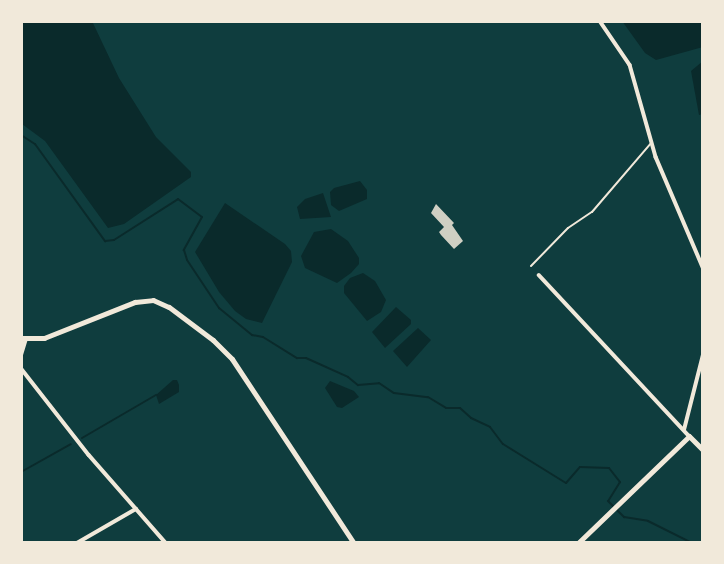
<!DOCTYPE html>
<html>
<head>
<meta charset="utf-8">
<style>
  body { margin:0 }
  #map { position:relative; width:724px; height:564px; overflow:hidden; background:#0f3d3e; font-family:Ubuntu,sans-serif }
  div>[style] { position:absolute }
  .water>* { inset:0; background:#0a2a2b }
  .stream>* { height:2px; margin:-1px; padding:0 1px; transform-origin:1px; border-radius:1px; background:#0a2a2b }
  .building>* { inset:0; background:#cfcfc3 }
  .service>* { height:2px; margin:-1px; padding:0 1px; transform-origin:1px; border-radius:1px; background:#f1e9da }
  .minor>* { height:3.5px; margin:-1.75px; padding:0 1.75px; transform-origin:1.75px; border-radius:1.75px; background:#f1e9da }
  .tertiary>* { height:5px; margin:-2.5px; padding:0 2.5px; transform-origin:2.5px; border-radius:2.5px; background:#f1e9da }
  span { translate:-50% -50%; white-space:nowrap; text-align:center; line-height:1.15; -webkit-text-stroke:7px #f1e9da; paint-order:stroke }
  .frame { position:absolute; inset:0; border:23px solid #f1e9da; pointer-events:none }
</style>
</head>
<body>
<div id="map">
  <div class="water">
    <i style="clip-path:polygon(21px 21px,92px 21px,119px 78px,156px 137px,191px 172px,191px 177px,124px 224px,108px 228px,45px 141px,22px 124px)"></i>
    <i style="clip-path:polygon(622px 21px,703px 21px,703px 47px,656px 60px,645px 53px)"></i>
    <i style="clip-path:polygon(703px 61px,703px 114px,699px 115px,691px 71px)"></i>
    <i style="clip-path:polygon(360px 181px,367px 190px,367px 199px,339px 211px,331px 205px,330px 192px,334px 188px)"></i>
    <i style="clip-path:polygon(323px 193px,331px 217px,300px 219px,297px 207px,305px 199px)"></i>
    <i style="clip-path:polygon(225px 203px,285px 244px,291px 251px,292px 262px,262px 323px,246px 319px,235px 311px,219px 292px,195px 252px)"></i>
    <i style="clip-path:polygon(331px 229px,348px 241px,359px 258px,359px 264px,351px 273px,337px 283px,305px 268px,301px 256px,314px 232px)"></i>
    <i style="clip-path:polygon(363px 273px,375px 281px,386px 300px,381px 312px,367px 321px,344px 293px,344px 286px,350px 278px)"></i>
    <i style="clip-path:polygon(396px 307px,411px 320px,411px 324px,385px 348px,372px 332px)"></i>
    <i style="clip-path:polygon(418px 328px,431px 340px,407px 367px,393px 351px)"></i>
    <i style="clip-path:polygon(173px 380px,177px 380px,179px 385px,179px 392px,159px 404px,156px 395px)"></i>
    <i style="clip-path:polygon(330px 381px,354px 391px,359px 397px,342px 408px,337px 407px,325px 388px)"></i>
  </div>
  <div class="stream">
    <i style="left:21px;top:135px;width:17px;rotate:33deg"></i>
    <i style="left:35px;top:144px;width:120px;rotate:54.2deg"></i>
    <i style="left:105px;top:241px;width:9px;rotate:-6deg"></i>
    <i style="left:114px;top:240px;width:76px;rotate:-32.6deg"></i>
    <i style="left:178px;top:199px;width:30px;rotate:37deg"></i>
    <i style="left:202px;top:217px;width:38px;rotate:119deg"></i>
    <i style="left:184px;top:250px;width:10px;rotate:73deg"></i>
    <i style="left:187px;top:260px;width:58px;rotate:56.3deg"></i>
    <i style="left:219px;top:308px;width:43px;rotate:39.3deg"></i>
    <i style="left:252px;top:335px;width:11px;rotate:10deg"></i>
    <i style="left:263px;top:337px;width:40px;rotate:32deg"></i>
    <i style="left:297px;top:358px;width:9px"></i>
    <i style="left:306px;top:358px;width:46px;rotate:24.3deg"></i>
    <i style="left:348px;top:377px;width:13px;rotate:39deg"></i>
    <i style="left:358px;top:385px;width:21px;rotate:-5deg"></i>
    <i style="left:379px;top:383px;width:18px;rotate:34deg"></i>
    <i style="left:394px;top:393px;width:34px;rotate:7deg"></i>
    <i style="left:428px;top:397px;width:21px;rotate:31deg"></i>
    <i style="left:446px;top:408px;width:14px"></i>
    <i style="left:460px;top:408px;width:15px;rotate:42deg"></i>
    <i style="left:471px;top:418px;width:21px;rotate:25deg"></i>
    <i style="left:490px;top:427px;width:21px;rotate:53deg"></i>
    <i style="left:503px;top:444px;width:74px;rotate:31.8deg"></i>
    <i style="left:566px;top:483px;width:21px;rotate:-49deg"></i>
    <i style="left:580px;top:467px;width:29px;rotate:2deg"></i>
    <i style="left:609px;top:468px;width:18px;rotate:52deg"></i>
    <i style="left:620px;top:482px;width:22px;rotate:122deg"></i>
    <i style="left:608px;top:501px;width:23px;rotate:45deg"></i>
    <i style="left:624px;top:517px;width:24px;rotate:9deg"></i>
    <i style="left:648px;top:521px;width:49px;rotate:26.6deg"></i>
    <i style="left:82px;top:438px;width:86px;rotate:-30.2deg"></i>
    <i style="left:21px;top:472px;width:57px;rotate:-29.2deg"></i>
  </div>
  <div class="building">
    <i style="clip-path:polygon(436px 204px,454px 223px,452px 225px,463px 241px,454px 249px,441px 235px,439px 232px,444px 227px,431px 213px)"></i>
  </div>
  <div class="service">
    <i style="left:531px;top:266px;width:53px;rotate:-45.8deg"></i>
    <i style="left:568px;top:228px;width:29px;rotate:-34deg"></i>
    <i style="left:592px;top:212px;width:92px;rotate:-49.4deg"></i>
  </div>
  <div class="minor">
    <i style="left:600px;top:21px;width:53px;rotate:55.7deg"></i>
    <i style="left:630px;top:65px;width:96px;rotate:74.2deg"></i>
    <i style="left:656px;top:157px;width:120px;rotate:66.9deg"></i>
    <i style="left:539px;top:275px;width:220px;rotate:47deg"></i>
    <i style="left:21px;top:355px;width:17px;rotate:-73deg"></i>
    <i style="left:21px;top:368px;width:110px;rotate:52deg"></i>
    <i style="left:89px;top:455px;width:117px;rotate:48.8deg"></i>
    <i style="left:684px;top:430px;width:77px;rotate:-75.8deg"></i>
    <i style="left:77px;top:543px;width:68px;rotate:-30deg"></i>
  </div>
  <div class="tertiary">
    <i style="left:21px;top:338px;width:23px"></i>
    <i style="left:44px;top:338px;width:98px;rotate:-21.6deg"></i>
    <i style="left:135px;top:302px;width:18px;rotate:-6deg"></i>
    <i style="left:153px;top:300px;width:17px;rotate:24deg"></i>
    <i style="left:169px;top:307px;width:55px;rotate:36.9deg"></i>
    <i style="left:213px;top:340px;width:27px;rotate:45deg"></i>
    <i style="left:232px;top:359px;width:221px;rotate:56.5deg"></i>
    <i style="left:578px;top:543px;width:154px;rotate:-43.9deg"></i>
    <i style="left:689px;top:436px;width:20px;rotate:45deg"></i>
  </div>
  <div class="frame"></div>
</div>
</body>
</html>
